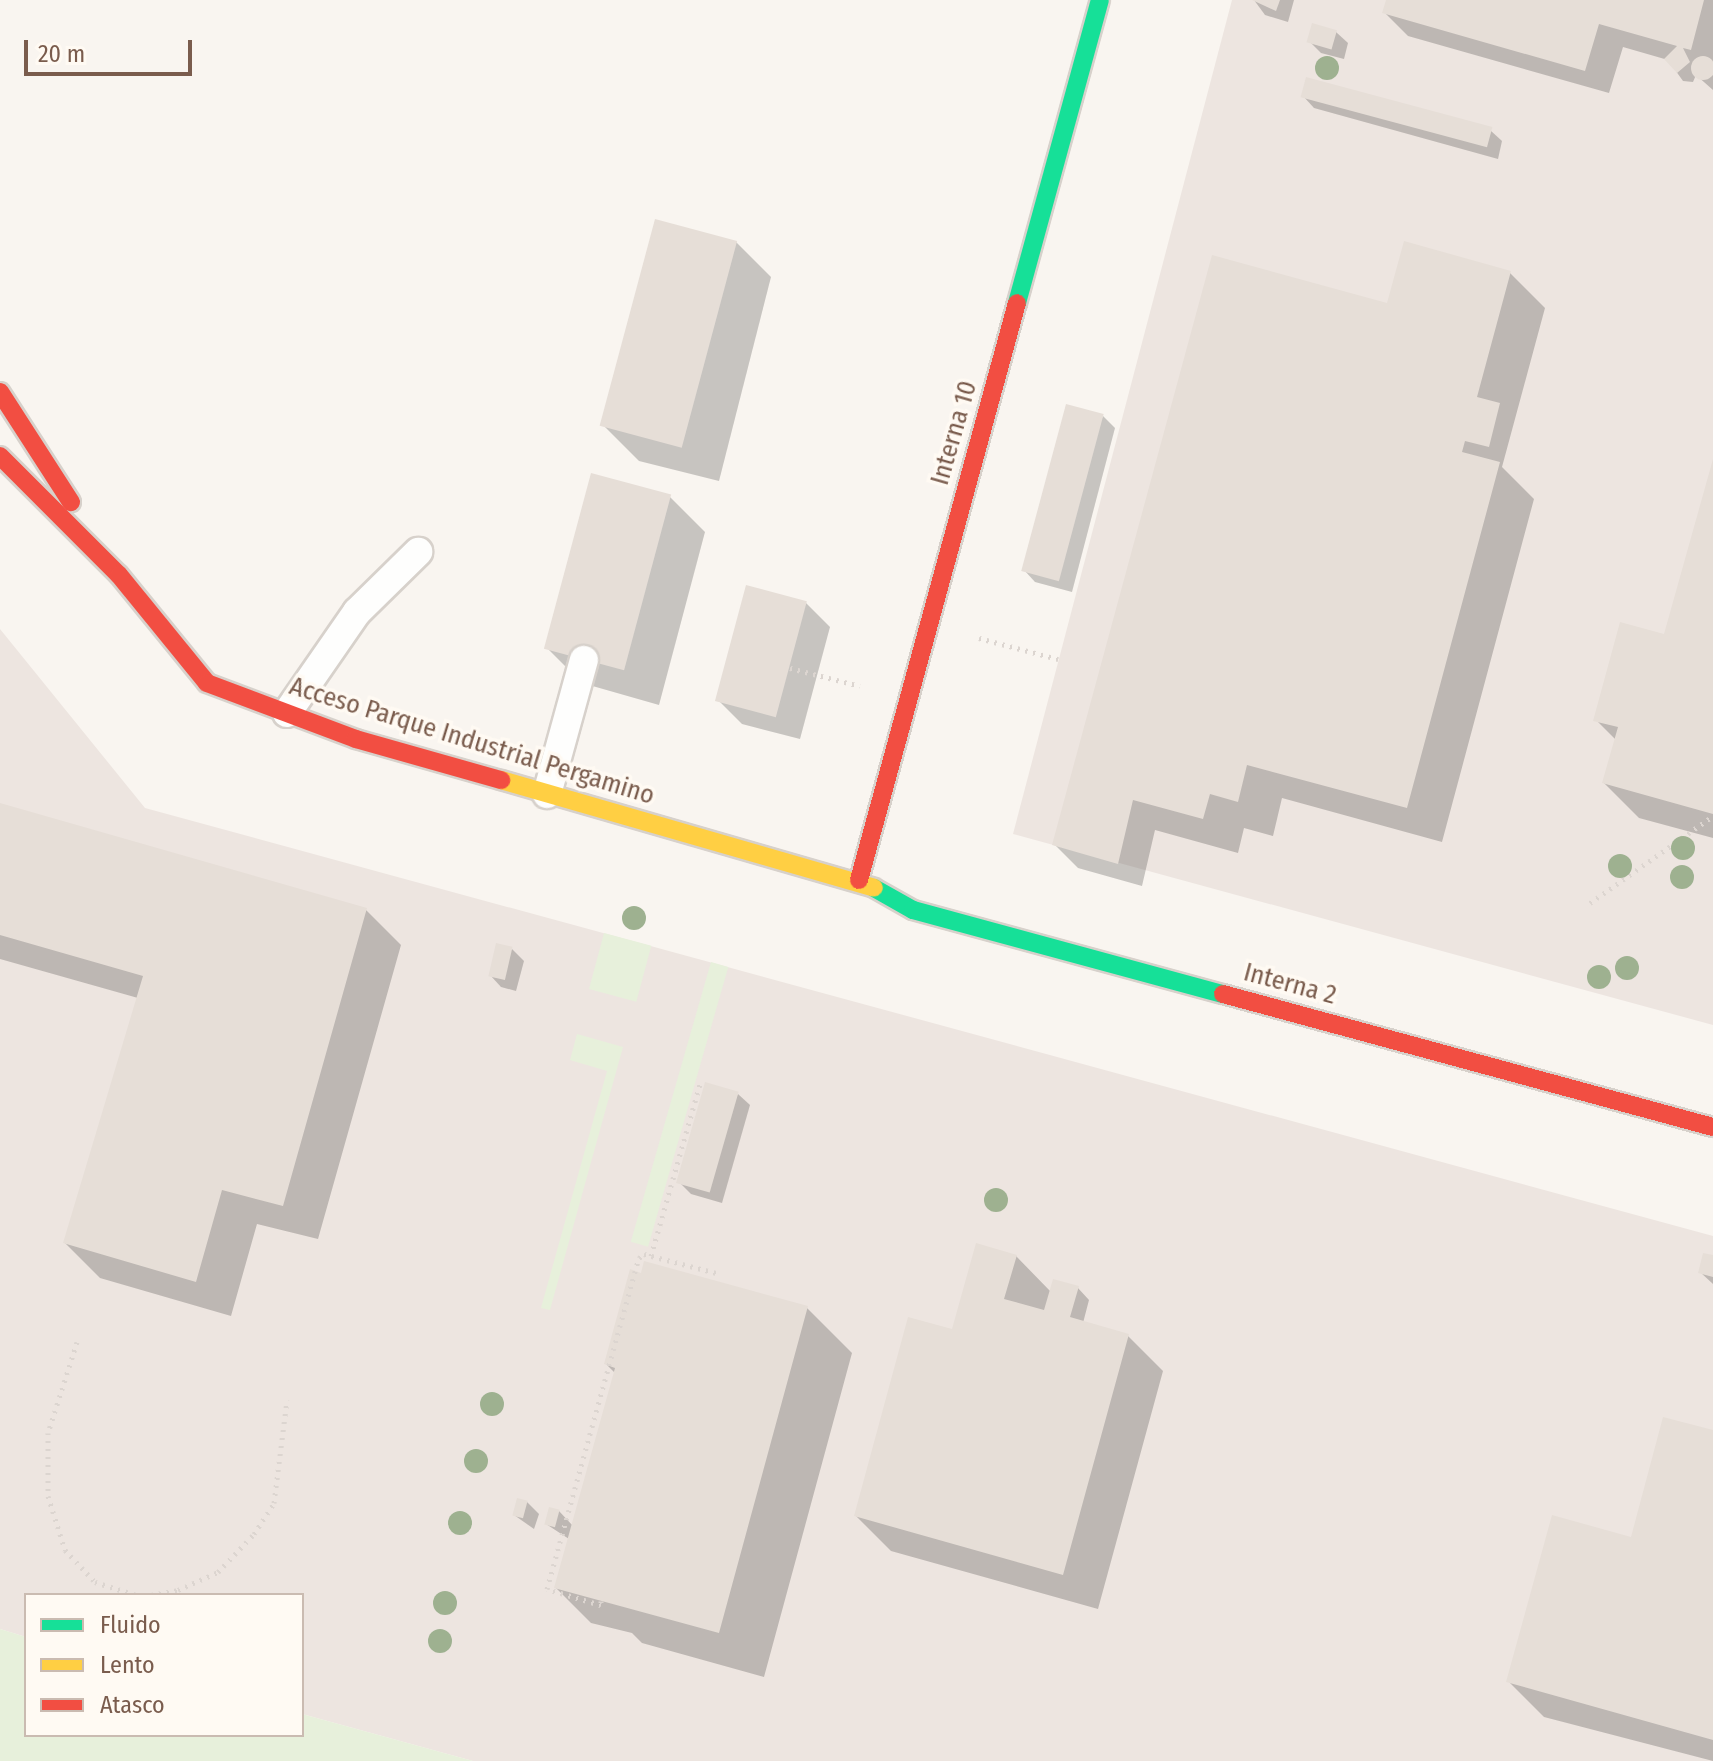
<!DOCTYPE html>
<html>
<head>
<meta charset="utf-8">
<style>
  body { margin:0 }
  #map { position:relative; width:1713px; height:1761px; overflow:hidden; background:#f9f5f0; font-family:"Fira Sans Condensed",sans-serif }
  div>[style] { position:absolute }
  .industrial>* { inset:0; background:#ede5e0 }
  .green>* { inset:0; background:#e7f0db; transform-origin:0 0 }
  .shadow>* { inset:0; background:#0003 }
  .building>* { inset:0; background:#e6ded7; transform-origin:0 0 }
  .round { border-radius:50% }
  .path>* { height:5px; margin-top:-2.5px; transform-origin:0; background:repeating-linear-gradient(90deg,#dcd5d0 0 2px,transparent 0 8px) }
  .roads { filter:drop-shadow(2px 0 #d7d1cb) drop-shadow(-2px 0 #d7d1cb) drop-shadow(0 2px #d7d1cb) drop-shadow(0 -2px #d7d1cb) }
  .lane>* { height:28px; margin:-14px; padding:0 14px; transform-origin:14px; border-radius:14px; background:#fefefd }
  .fast>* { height:18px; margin:-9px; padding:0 9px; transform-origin:9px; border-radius:9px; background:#16e098 }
  .slow>* { height:18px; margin:-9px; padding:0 9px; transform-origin:9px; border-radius:9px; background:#ffcf43 }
  .jam>* { height:18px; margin:-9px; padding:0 9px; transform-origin:9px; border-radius:9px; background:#f24e42 }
  .trees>* { width:24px; height:24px; margin:-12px; border-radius:50%; background:#9eb190 }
  span { translate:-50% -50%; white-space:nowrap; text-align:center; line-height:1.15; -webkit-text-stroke:7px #fffaf3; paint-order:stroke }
  .street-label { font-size:26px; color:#7a5c4d }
  .legend { position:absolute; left:24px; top:1593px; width:280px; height:144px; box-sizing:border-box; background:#fffaf3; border:2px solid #cabbb1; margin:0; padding:10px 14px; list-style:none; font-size:24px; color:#7a5c4d }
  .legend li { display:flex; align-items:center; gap:16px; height:40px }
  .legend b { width:40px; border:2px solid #cabbb1 }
  .scale { position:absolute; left:24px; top:40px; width:168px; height:36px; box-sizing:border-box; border:4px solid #7a5c4d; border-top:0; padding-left:10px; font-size:24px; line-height:28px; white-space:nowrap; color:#7a5c4d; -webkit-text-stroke:6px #fffaf3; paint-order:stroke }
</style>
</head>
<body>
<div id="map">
  <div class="industrial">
    <i style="clip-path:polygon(1232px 0,1713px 0,1713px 1025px,1013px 834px)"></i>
    <i style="clip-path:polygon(0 629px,145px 808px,1713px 1236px,1713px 1761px,473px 1761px,302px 1714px,302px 1595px,26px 1595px,26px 1637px,0 1629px)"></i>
  </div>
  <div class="green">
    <i style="left:604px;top:933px;width:49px;height:58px;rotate:15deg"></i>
    <i style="left:711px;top:962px;width:18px;height:291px;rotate:16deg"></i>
    <i style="clip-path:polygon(577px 1034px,623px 1047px,550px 1310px,541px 1308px,607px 1071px,570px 1060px)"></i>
    <i style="clip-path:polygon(0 1629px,26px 1637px,26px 1735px,302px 1735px,302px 1714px,473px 1761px,0 1761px)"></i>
  </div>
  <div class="shadow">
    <i style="clip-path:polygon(1254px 0,1294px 0,1288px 22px,1265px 15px)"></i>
    <i style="clip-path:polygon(1388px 0,1713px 0,1713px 90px,1696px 75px,1693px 82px,1683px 81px,1668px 60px,1623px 47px,1609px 93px,1408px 36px,1384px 12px)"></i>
    <i style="clip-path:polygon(1336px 32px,1348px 43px,1344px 59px,1321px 53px,1310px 42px)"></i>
    <i style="clip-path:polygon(1303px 96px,1490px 130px,1502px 141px,1498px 159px,1314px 108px)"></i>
    <i style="clip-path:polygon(736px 242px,771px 277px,719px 481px,639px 461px,604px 426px)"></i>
    <i style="clip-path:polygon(1510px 273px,1545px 308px,1502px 467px,1534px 499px,1442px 842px,1282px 798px,1273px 836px,1244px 828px,1238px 853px,1155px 830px,1142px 886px,1078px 868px,1054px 844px,1388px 305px)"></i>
    <i style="clip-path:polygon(1103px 416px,1115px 428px,1072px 592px,1035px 582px,1024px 570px)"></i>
    <i style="clip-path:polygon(1713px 467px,1713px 838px,1639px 818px,1604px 783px,1616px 740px,1596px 720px,1666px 639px)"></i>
    <i style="clip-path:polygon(670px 497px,705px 532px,659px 705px,582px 683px,547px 648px)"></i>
    <i style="clip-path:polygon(806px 603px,830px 627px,800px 739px,742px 724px,718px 700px)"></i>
    <i style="clip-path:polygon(0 805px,366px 910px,401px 945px,318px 1239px,257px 1224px,231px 1316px,100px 1278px,65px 1243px,138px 998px,0 959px)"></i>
    <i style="clip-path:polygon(512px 949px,524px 961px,516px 991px,501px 987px,490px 975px)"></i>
    <i style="clip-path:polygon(738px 1094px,750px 1105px,722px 1203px,691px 1194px,680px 1183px)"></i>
    <i style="clip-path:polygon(1016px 1256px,1051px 1292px,1078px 1288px,1089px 1300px,1083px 1323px,1128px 1336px,1163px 1371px,1098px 1609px,891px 1551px,856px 1516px,954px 1332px)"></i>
    <i style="clip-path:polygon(1713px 1258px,1713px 1284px,1700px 1272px)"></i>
    <i style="clip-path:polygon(807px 1308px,852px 1353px,764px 1677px,642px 1643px,632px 1633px,591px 1623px,556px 1588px,569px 1539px,546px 1524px,559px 1511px,573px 1526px,615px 1373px,606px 1364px)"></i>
    <i style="clip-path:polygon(1713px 1432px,1713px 1761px,1544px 1717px,1509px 1682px,1632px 1540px)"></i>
    <i style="clip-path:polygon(527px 1502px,539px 1514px,534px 1529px,514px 1515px)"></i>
  </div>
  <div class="building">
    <i style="clip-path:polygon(1252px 0,1280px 0,1276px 11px)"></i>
    <i style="clip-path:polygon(1386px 0,1704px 0,1691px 50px,1683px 48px,1690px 62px,1677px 73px,1664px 59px,1677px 46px,1599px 24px,1585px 71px,1382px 13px)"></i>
    <i style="left:1312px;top:23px;width:26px;height:20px;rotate:16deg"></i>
    <i class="round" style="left:1691px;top:56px;width:24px;height:24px"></i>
    <i style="left:1306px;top:77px;width:193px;height:21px;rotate:15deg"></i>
    <i style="left:655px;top:219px;width:85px;height:214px;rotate:15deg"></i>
    <i style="clip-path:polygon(1404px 241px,1511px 271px,1477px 397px,1500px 403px,1489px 447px,1465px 441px,1462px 452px,1500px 462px,1407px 808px,1247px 765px,1238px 802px,1210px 794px,1203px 819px,1133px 800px,1118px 864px,1052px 845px,1212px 255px,1387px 303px)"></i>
    <i style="left:1066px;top:404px;width:39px;height:173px;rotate:15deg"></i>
    <i style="clip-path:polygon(1713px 459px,1713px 814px,1602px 783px,1618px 727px,1593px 721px,1620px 622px,1664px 634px)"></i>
    <i style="left:591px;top:473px;width:83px;height:182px;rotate:15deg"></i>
    <i style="left:746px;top:585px;width:63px;height:120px;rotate:15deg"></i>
    <i style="clip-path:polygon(0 803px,367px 908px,283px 1206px,222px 1190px,196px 1282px,63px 1243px,143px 976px,0 935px)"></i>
    <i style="left:496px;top:943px;width:17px;height:34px;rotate:13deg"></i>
    <i style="left:705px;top:1082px;width:35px;height:105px;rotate:16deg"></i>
    <i style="clip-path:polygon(976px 1243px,1017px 1255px,1004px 1299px,1044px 1310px,1053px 1279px,1079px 1286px,1070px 1317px,1129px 1334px,1063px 1575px,854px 1516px,908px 1317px,952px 1329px)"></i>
    <i style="clip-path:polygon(1703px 1253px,1713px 1255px,1713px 1277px,1698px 1273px)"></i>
    <i style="clip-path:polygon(644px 1261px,808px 1306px,719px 1633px,554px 1588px,615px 1368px,604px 1364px,630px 1269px,641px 1273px)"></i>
    <i style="clip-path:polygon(1663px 1417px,1713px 1430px,1713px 1740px,1506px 1682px,1552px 1515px,1631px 1537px)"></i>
    <i style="left:517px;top:1498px;width:11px;height:18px;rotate:15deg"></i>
    <i style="left:549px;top:1507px;width:11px;height:18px;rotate:15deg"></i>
  </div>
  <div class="path">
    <i style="left:979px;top:638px;width:82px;rotate:14.9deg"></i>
    <i style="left:790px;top:668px;width:72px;rotate:14.4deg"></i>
    <i style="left:1590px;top:903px;width:151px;rotate:-35.3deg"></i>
    <i style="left:651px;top:1256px;width:182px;rotate:-74.1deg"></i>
    <i style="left:77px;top:1342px;width:96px;rotate:107.7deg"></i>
    <i style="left:48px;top:1433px;width:63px;rotate:90deg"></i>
    <i style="left:48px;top:1496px;width:57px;rotate:72.5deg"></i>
    <i style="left:65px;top:1550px;width:44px;rotate:46.8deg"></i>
    <i style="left:95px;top:1582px;width:43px;rotate:17.6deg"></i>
    <i style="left:151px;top:1595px;width:27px;rotate:-10deg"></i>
    <i style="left:178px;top:1590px;width:44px;rotate:-24.2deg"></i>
    <i style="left:218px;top:1572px;width:52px;rotate:-46.5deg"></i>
    <i style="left:254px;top:1534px;width:37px;rotate:-57deg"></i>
    <i style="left:274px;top:1503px;width:104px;rotate:-82.8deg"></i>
    <i style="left:601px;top:1601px;width:4px;rotate:90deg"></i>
    <i style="left:601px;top:1605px;width:56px;rotate:-163.5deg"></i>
    <i style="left:547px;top:1589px;width:344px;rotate:-74.5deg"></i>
    <i style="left:639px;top:1258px;width:6px;rotate:-39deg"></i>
    <i style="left:644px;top:1254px;width:79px;rotate:14.7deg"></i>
  </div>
  <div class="roads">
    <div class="lane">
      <i style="left:287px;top:713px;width:123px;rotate:-55.3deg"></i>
      <i style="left:357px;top:612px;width:86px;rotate:-44.5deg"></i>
      <i style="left:547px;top:794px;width:139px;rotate:-74.6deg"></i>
    </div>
    <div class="fast">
      <i style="left:1017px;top:303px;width:314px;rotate:-74.7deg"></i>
      <i style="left:874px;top:888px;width:45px;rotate:29.4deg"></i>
      <i style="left:913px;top:910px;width:321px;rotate:15.2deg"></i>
    </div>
    <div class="slow">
      <i style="left:501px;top:780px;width:388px;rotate:16.1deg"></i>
    </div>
    <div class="jam">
      <i style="left:0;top:392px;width:131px;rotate:57.2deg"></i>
      <i style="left:0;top:456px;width:168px;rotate:45deg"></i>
      <i style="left:119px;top:575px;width:139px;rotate:50.8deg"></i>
      <i style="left:207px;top:683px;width:159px;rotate:20.6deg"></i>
      <i style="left:356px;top:739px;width:151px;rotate:15.8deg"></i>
      <i style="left:859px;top:880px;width:598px;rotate:-74.69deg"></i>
      <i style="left:1223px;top:994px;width:508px;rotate:15.19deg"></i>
    </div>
  </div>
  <div class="trees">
    <i style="left:1327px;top:68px"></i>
    <i style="left:1683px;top:848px"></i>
    <i style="left:1620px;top:866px"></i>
    <i style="left:1682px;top:877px"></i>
    <i style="left:634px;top:918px"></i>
    <i style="left:1627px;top:968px"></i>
    <i style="left:1599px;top:977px"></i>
    <i style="left:996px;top:1200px"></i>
    <i style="left:492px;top:1404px"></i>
    <i style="left:476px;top:1461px"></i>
    <i style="left:460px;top:1523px"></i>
    <i style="left:445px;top:1603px"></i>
    <i style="left:440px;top:1641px"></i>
  </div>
  <div class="street-label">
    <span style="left:954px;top:433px;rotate:-74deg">Interna 10</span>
    <span style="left:472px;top:741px;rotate:17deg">Acceso Parque Industrial Pergamino</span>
    <span style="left:1290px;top:984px;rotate:15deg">Interna 2</span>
  </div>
  <ul class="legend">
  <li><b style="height:10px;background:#16e098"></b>Fluido</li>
  <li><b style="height:10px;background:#ffcf43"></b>Lento</li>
  <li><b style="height:10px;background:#f24e42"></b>Atasco</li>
  </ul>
  <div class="scale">20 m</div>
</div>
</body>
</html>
